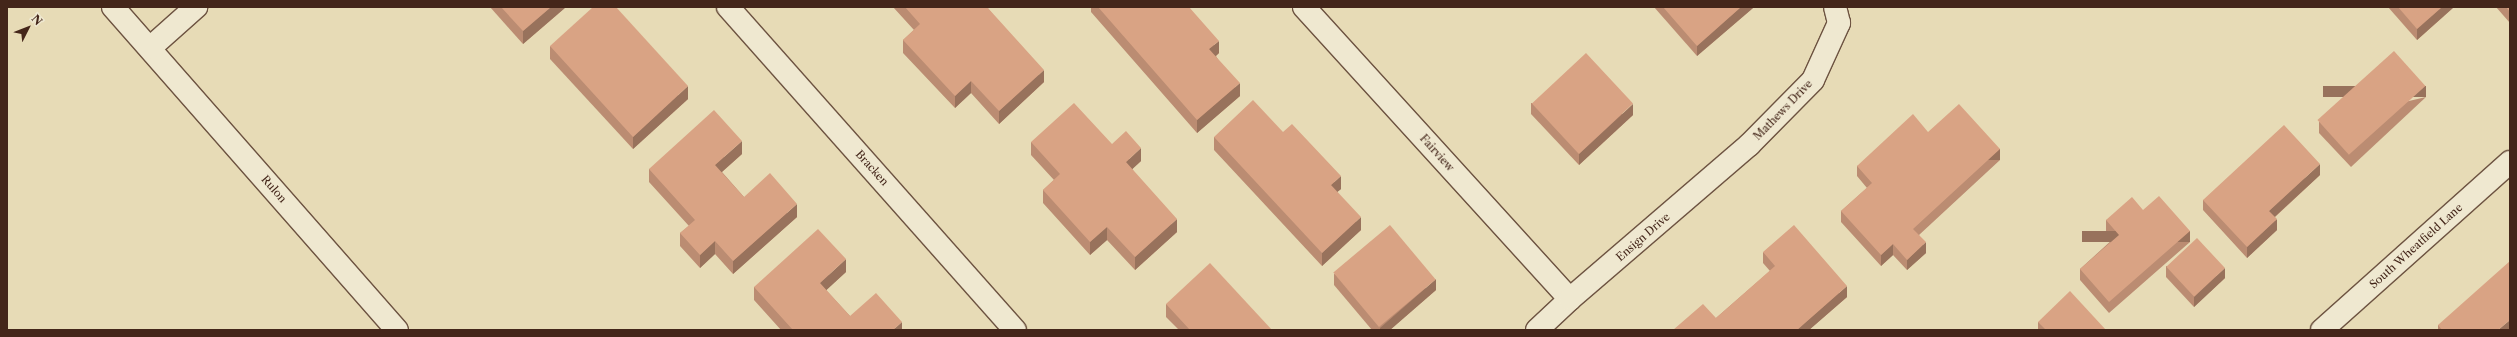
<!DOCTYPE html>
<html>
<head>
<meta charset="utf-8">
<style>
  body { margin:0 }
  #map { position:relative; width:2517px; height:337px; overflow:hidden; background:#e7dbb6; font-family:"Libre Caslon Text",serif }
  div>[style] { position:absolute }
  .roads { filter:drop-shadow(1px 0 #6d5341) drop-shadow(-1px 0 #6d5341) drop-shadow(0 1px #6d5341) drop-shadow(0 -1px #6d5341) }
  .street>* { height:22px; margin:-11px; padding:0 11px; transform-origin:11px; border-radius:11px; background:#efe8d0 }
  .wall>* { inset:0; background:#bb8c72 }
  .shaded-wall>* { inset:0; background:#98725c; transform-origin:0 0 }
  .building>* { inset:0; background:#d9a384; transform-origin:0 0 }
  span { translate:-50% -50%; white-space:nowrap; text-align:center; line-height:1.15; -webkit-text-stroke:3px #efe8d0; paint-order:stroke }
  .street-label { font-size:11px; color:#44261a }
  .frame { position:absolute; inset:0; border:8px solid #44261a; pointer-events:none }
  .north { position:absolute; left:8px; top:8px; width:40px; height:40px; -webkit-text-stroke:3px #efe8d0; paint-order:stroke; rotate:48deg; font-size:11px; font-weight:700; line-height:16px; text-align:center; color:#44261a }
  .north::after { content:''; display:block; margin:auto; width:14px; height:18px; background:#44261a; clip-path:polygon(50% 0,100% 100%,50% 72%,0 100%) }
</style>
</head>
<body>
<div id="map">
  <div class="roads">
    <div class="street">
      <i style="left:113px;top:7px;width:430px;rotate:48.7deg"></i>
      <i style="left:728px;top:7px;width:432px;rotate:48.4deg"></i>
      <i style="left:1304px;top:7px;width:395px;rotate:47.7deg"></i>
      <i style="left:150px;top:48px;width:62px;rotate:-41.7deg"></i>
      <i style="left:1537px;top:330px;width:45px;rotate:-43.2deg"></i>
      <i style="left:1570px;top:299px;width:236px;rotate:-40.7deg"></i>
      <i style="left:1749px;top:145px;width:91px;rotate:-45.4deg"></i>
      <i style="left:1813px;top:80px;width:63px;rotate:-65.5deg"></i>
      <i style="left:1839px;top:23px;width:16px;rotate:-104deg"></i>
      <i style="left:2322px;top:330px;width:252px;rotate:-41.8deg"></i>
    </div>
  </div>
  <div class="wall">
    <i style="clip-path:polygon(490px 7px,566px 7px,523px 44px)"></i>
    <i style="clip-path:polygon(893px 7px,987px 7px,1044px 82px,999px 124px,971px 93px,955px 108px,903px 53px,903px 40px,914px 30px)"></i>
    <i style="clip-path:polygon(1091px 7px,1189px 7px,1219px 53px,1216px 56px,1240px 96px,1197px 133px,1091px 12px)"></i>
    <i style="clip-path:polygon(1654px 7px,1753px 7px,1753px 8px,1697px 56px)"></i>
    <i style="clip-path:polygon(2388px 7px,2454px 7px,2417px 40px)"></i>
    <i style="clip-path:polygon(2496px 7px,2510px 7px,2510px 23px)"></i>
    <i style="clip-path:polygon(550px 46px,688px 99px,633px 149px,550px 59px)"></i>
    <i style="clip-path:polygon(2426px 97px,2351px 167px,2319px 133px,2319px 122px)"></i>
    <i style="clip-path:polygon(1531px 103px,1633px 115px,1579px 165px,1531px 114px)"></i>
    <i style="clip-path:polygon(1283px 132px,1341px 189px,1337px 192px,1361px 230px,1322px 266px,1214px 150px,1214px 137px)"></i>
    <i style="clip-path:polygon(1928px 132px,2000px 160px,1919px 235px,1926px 253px,1907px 270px,1893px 255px,1881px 266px,1841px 222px,1841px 211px,1867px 188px,1857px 176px,1857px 166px)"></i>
    <i style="clip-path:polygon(1031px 142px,1141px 161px,1132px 169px,1177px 232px,1135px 270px,1107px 240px,1090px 255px,1043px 203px,1043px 190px,1054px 180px,1031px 155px)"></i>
    <i style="clip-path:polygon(742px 154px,722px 172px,744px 197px,797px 217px,733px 274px,715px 254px,700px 268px,680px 246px,680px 233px,689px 226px,649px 182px,649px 169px)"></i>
    <i style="clip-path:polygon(2320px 175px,2275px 217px,2277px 230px,2247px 258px,2203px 210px,2203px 200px)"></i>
    <i style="clip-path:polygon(2143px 210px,2190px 242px,2109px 313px,2080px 280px,2080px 269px,2113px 239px,2106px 231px,2106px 220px)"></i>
    <i style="clip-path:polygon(1763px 252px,1847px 297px,1809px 330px,1673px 330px,1716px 318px,1770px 271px,1763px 263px)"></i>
    <i style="clip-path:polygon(2166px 266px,2225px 278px,2194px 307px,2166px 277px)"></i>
    <i style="clip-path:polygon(846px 272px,826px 290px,850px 316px,902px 330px,781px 330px,754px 300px,754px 287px)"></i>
    <i style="clip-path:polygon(1334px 274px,1436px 290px,1390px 330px,1372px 330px,1334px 285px)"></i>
    <i style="clip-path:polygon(1166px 304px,1272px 330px,1179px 330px,1166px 317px)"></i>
    <i style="clip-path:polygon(2038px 322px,2106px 330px,2038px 330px)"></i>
    <i style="clip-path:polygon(2438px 325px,2510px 330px,2438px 330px)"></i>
  </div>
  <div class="shaded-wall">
    <i style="clip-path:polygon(551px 7px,566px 7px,523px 44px,523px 31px)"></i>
    <i style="clip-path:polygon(1741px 7px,1753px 7px,1753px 8px,1697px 56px,1697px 46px)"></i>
    <i style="clip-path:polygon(2442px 7px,2454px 7px,2417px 40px,2417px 29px)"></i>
    <i style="clip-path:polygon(1219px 41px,1219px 53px,1209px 62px,1209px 49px)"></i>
    <i style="clip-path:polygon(1044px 70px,1044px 82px,999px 124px,999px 111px)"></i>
    <i style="clip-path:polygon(971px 81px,971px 93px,955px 108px,955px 96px)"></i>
    <i style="clip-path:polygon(1240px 83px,1240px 96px,1197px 133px,1197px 120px)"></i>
    <i style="clip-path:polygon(688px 86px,688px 99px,633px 149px,633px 137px)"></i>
    <i style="left:2426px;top:86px;width:11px;height:103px;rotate:90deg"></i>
    <i style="clip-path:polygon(1633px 104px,1633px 115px,1579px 165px,1579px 154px)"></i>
    <i style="clip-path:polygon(742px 141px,742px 154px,715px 178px,715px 165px)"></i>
    <i style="clip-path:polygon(1141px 148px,1141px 161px,1126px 175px,1126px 162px)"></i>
    <i style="left:2000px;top:149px;width:11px;height:118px;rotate:90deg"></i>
    <i style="clip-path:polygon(2320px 164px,2320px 175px,2269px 222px,2269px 211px)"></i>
    <i style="clip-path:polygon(1341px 176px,1341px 189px,1331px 197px,1331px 185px)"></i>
    <i style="clip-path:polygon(797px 204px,797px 217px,733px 274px,733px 261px)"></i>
    <i style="clip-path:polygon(1361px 217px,1361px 230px,1322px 266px,1322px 253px)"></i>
    <i style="clip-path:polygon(1177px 219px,1177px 232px,1135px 270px,1135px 257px)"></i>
    <i style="clip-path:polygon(2277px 219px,2277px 230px,2247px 258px,2247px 247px)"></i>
    <i style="clip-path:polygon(1107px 227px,1107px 240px,1090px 255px,1090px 242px)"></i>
    <i style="left:2190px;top:231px;width:11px;height:108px;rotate:90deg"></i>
    <i style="clip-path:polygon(715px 241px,715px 254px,700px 268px,700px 255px)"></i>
    <i style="clip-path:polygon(1926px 242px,1926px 253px,1907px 270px,1907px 260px)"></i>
    <i style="clip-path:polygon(1893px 244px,1893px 255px,1881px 266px,1881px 255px)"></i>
    <i style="clip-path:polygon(846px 259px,846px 272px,820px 296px,820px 283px)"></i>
    <i style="clip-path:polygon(2225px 268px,2225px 278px,2194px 307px,2194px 296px)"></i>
    <i style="clip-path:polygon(1436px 279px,1436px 290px,1390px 330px,1380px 330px,1380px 328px)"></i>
    <i style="clip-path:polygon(1847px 286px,1847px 297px,1809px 330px,1797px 330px)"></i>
    <i style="clip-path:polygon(2510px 320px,2510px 330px,2498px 330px)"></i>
    <i style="clip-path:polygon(902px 322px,902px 330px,893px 330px)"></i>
  </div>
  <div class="building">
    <i style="clip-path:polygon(501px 7px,551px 7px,523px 31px)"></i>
    <i style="clip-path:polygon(593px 7px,616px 7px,688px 86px,633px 137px,550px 46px)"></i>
    <i style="clip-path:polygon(905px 7px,987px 7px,1044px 70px,999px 111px,971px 81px,955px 96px,903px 40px,920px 24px)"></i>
    <i style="clip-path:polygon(1098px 7px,1189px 7px,1219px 41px,1209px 49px,1240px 83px,1197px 120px)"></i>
    <i style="clip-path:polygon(1663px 7px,1741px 7px,1697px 46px)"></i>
    <i style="clip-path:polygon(2398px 7px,2442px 7px,2417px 29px)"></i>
    <i style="clip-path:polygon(2506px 7px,2510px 7px,2510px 12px)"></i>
    <i style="left:2394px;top:51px;width:47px;height:103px;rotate:48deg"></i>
    <i style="left:1586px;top:53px;width:69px;height:74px;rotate:47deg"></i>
    <i style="clip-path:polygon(1253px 100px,1283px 132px,1292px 124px,1341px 176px,1331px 185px,1361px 217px,1322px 253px,1214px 137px)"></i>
    <i style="clip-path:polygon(1074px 103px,1112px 144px,1126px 131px,1141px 148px,1126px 162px,1177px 219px,1135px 257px,1107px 227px,1090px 242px,1043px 190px,1060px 174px,1031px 142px)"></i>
    <i style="clip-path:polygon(1959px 104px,2000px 149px,1913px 229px,1926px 242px,1907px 260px,1893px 244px,1881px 255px,1841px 211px,1872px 183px,1857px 166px,1913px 114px,1928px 132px)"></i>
    <i style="clip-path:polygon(714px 110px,742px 141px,715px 165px,744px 197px,770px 173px,797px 204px,733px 261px,715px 241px,700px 255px,680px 233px,695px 220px,649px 169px)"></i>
    <i style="clip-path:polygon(2284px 125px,2320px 164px,2269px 211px,2277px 219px,2247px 247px,2203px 200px)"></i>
    <i style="clip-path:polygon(2159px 196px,2190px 231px,2109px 302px,2080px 269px,2119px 235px,2106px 220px,2132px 197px,2143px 210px)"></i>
    <i style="left:1390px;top:225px;width:71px;height:74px;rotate:50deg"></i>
    <i style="clip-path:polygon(1794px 225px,1847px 286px,1797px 330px,1673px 330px,1703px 304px,1716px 318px,1775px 266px,1763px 252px)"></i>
    <i style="clip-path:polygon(818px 229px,846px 259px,820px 283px,850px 316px,876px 293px,902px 322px,893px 330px,793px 330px,754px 287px)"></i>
    <i style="left:2197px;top:238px;width:41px;height:42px;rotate:47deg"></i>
    <i style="clip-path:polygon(2510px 261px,2510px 320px,2498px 330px,2442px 330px,2438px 325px)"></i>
    <i style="clip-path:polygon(1210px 263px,1272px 330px,1190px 330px,1166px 304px)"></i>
    <i style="clip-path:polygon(2070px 291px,2106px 330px,2046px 330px,2038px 322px)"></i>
  </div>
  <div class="street-label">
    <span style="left:1783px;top:110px;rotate:-46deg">Mathews Drive</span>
    <span style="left:1437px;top:153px;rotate:48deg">Fairview</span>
    <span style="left:872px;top:168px;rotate:48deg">Bracken</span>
    <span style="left:274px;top:189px;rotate:49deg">Rulon</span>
    <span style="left:1643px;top:237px;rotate:-41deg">Ensign Drive</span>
    <span style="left:2416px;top:246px;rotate:-42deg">South Wheatfield Lane</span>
  </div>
  <div class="frame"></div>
  <div class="north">N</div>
</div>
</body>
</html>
